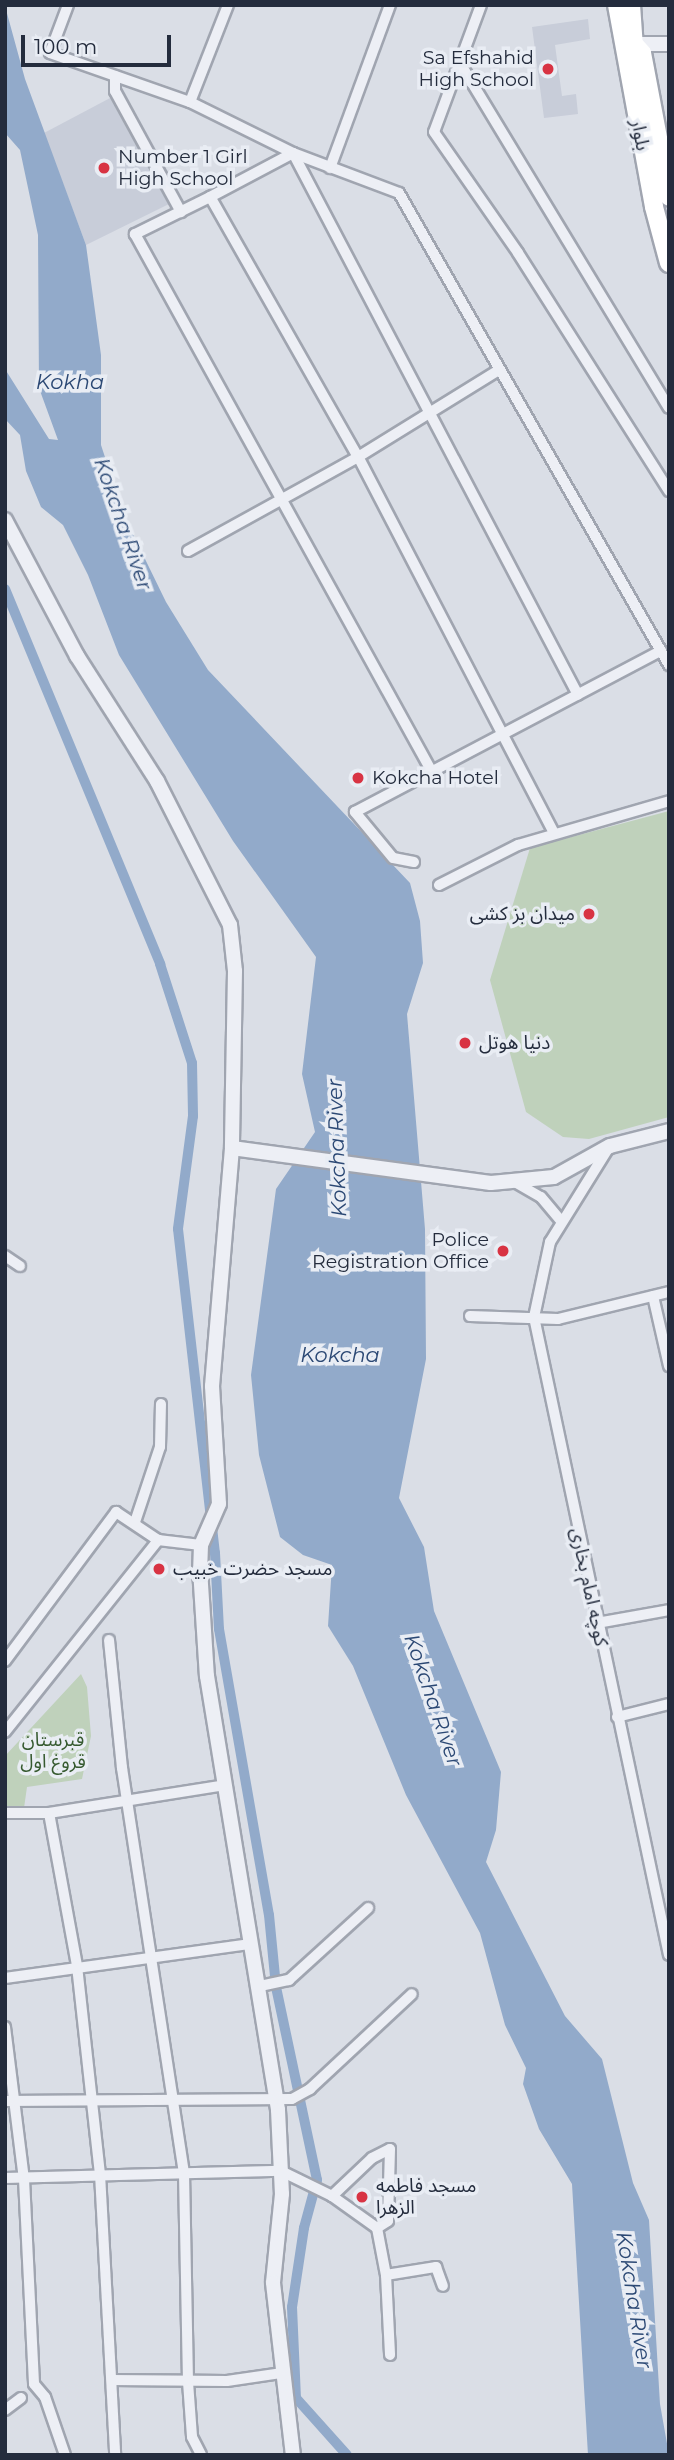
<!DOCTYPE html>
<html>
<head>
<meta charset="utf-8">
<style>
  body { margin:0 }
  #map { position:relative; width:674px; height:2460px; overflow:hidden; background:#dadee6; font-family:Montserrat,"Noto Sans Arabic",sans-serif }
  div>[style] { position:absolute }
  .built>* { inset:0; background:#c8cdd9 }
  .green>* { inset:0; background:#bfd1bb }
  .water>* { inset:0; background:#92aaca }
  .canal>* { height:10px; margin:-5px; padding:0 5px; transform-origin:5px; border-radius:5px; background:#92aaca }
  .roads { filter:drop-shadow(2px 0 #a0a5b0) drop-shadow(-2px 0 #a0a5b0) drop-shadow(0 2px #a0a5b0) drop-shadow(0 -2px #a0a5b0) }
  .minor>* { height:10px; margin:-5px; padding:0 5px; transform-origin:5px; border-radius:5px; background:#edeff5 }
  .tertiary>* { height:14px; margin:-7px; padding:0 7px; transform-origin:7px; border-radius:7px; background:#edeff5 }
  .primary>* { height:18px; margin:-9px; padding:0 9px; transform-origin:9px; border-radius:9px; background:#fff }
  .dots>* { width:19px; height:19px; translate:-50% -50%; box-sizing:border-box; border:4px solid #e9edf4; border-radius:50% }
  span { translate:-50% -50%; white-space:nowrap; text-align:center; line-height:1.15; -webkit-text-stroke:7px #e9edf4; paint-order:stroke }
  .poi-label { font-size:19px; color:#242c3d }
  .right { translate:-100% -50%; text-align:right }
  .left { translate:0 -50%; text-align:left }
  .street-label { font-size:19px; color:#242c3d }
  .park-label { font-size:19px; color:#365a30 }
  .water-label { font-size:21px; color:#2b4874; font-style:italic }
  .frame { position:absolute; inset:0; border:7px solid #242c3d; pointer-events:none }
  .scale { position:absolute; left:21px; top:35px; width:150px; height:32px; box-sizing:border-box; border:4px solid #242c3d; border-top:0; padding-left:9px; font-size:21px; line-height:24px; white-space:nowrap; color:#242c3d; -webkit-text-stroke:5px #e9edf4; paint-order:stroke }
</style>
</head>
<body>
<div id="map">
  <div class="built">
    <i style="clip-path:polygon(588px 19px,590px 39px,555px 45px,562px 96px,576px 94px,578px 114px,544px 118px,532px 27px)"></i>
    <i style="clip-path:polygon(112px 97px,169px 204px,86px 245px,44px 133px)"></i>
  </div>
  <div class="green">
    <i style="clip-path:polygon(669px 811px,669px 1117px,589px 1139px,563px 1137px,526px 1112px,490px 980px,530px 848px)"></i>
    <i style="clip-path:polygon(81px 1674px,87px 1687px,91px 1736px,82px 1779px,27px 1787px,24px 1808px,5px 1808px,5px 1756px)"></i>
  </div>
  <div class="water">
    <i style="clip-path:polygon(5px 6px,25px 79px,86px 245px,101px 355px,101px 445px,125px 518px,166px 602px,208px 670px,410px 883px,420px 921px,423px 963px,407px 1014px,425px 1229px,426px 1359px,399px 1498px,424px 1547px,434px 1611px,501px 1772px,496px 1830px,486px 1862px,565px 2016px,602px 2059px,633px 2183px,649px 2220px,660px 2404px,669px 2455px,588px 2455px,572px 2184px,539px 2129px,523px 2084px,526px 2068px,505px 2025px,480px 1933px,406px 1795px,353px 1666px,328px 1626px,332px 1565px,303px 1555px,280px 1537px,259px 1455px,251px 1375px,276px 1189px,315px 1132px,302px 1074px,316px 957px,233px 841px,119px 655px,88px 575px,63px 525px,41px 507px,26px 471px,20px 435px,5px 419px,5px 369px,49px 439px,58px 440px,39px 388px,38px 235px,20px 150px,5px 133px)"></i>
  </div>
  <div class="canal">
    <i style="left:5px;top:589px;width:406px;rotate:67.5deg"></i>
    <i style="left:160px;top:964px;width:104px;rotate:72.1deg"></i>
    <i style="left:192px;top:1063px;width:53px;rotate:88.9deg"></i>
    <i style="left:193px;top:1116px;width:114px;rotate:97.6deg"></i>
    <i style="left:178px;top:1229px;width:326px;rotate:83.5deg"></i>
    <i style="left:215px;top:1553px;width:76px;rotate:87deg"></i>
    <i style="left:219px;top:1629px;width:290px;rotate:80.1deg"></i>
    <i style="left:269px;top:1915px;width:72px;rotate:84.4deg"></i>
    <i style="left:276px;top:1987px;width:197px;rotate:78deg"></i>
    <i style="left:317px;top:2180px;width:50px;rotate:105.2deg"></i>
    <i style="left:304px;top:2228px;width:80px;rotate:98.6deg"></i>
    <i style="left:292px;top:2307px;width:91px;rotate:87.5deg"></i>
    <i style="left:296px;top:2398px;width:76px;rotate:48.2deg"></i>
  </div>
  <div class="roads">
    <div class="minor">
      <i style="left:68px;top:5px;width:51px;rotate:110.6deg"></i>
      <i style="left:50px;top:53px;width:148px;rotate:19.3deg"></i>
      <i style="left:190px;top:102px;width:115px;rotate:26.3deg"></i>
      <i style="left:293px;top:153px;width:113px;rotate:20.7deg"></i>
      <i style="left:399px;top:193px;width:544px;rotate:60.23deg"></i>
      <i style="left:481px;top:5px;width:135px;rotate:110.3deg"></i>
      <i style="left:434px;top:132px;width:147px;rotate:55.2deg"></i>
      <i style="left:518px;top:253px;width:282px;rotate:57.6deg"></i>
      <i style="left:460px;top:63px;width:403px;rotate:58.8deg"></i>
      <i style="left:115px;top:76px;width:15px;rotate:90deg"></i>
      <i style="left:115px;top:91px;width:138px;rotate:61.4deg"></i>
      <i style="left:190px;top:102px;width:104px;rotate:-68.6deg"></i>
      <i style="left:330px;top:168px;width:174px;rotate:-69.8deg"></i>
      <i style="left:210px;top:197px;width:84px;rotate:153.7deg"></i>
      <i style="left:135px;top:234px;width:615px;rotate:61.1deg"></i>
      <i style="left:188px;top:551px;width:194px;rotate:-28.9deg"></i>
      <i style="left:358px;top:457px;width:166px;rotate:-31.7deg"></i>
      <i style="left:554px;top:833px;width:424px;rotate:-117.5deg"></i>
      <i style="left:358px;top:457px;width:299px;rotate:-119.6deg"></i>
      <i style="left:210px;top:197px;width:94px;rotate:-27.9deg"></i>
      <i style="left:293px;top:153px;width:612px;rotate:62.26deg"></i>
      <i style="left:414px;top:862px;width:21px;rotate:-169deg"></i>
      <i style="left:393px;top:858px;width:60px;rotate:-129.6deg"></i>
      <i style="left:355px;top:812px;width:346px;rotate:-27.8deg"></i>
      <i style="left:439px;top:885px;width:89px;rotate:-26.9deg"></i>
      <i style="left:518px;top:845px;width:157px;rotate:-16.2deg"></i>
      <i style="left:609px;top:1147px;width:112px;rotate:121.8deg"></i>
      <i style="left:550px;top:1242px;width:77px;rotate:102deg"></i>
      <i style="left:534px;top:1317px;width:652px;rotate:78.05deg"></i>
      <i style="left:513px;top:1181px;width:32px;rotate:30deg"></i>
      <i style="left:541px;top:1197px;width:31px;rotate:50deg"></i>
      <i style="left:5px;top:1256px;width:18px;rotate:34deg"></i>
      <i style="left:653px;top:1296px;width:72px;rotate:77.1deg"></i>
      <i style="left:470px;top:1316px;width:88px;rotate:2deg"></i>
      <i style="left:558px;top:1319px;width:114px;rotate:-13.7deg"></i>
      <i style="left:135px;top:1522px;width:79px;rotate:-71.6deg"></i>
      <i style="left:160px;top:1447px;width:43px;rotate:-88.7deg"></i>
      <i style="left:597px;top:1623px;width:73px;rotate:-10.2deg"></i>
      <i style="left:109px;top:1640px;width:129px;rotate:84.2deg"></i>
      <i style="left:122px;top:1768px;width:410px;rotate:81.3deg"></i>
      <i style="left:184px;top:2173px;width:209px;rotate:88.9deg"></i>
      <i style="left:188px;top:2382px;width:55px;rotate:85.8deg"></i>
      <i style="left:192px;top:2437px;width:20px;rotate:63deg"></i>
      <i style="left:5px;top:1661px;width:186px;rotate:-53.3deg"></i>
      <i style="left:116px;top:1512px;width:50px;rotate:33.7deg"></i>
      <i style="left:158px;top:1540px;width:43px;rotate:6.6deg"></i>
      <i style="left:617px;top:1717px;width:54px;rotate:-14deg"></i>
      <i style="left:5px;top:1732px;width:246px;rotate:-51.4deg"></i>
      <i style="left:5px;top:1813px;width:44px"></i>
      <i style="left:49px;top:1813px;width:178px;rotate:-9deg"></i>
      <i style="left:49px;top:1813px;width:156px;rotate:79.6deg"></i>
      <i style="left:77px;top:1966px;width:209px;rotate:83.7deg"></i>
      <i style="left:100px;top:2174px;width:281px;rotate:86.9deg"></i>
      <i style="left:5px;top:1978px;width:248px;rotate:-7.9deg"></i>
      <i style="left:260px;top:1986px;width:30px;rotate:-12deg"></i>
      <i style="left:289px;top:1980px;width:107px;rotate:-42.3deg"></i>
      <i style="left:5px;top:2027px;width:153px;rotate:82.9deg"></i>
      <i style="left:24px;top:2179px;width:205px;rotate:87.2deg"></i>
      <i style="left:34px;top:2384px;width:17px;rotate:50deg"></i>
      <i style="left:45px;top:2397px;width:61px;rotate:71deg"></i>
      <i style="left:5px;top:2101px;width:287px;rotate:-0.4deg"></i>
      <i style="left:292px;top:2099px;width:21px;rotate:-29deg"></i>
      <i style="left:310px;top:2089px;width:139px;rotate:-43deg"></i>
      <i style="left:5px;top:2178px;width:276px;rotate:-1.5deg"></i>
      <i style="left:281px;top:2171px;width:57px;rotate:26.1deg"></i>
      <i style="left:332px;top:2196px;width:55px;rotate:35.4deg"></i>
      <i style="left:377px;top:2228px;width:48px;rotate:79.2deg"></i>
      <i style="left:386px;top:2275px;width:80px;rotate:87.1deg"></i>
      <i style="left:332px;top:2196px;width:55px;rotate:-43.5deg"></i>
      <i style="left:372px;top:2158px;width:20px;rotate:-27deg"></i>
      <i style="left:390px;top:2149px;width:72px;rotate:91.6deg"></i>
      <i style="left:388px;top:2221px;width:13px;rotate:148deg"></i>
      <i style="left:386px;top:2275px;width:51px;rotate:-9.1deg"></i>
      <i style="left:436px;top:2267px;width:20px;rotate:70deg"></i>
      <i style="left:112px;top:2380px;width:115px;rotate:0.5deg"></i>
      <i style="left:227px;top:2381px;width:56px;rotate:-8.3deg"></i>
      <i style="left:5px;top:2410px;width:20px;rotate:-37deg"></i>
    </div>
    <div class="tertiary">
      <i style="left:634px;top:44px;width:35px"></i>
      <i style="left:5px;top:520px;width:154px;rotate:62.1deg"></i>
      <i style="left:77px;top:656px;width:148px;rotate:57.4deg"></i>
      <i style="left:157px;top:781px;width:161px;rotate:63.1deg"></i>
      <i style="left:230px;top:925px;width:46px;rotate:83.8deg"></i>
      <i style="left:235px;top:971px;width:177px;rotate:91deg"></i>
      <i style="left:232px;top:1148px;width:239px;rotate:94.8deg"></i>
      <i style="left:212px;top:1386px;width:118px;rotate:86.6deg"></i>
      <i style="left:219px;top:1504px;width:45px;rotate:113.7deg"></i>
      <i style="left:201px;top:1545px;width:24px;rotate:92deg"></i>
      <i style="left:200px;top:1569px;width:107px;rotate:86.3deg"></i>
      <i style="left:207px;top:1676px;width:440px;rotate:80.7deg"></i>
      <i style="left:278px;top:2110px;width:84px;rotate:87.3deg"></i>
      <i style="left:282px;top:2194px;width:89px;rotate:95.8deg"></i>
      <i style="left:273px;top:2283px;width:173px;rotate:83.4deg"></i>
      <i style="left:232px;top:1148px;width:261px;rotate:7.7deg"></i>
      <i style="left:491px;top:1183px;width:63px;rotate:-5.4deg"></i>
      <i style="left:554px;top:1177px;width:64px;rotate:-29deg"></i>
      <i style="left:610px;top:1146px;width:61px;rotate:-14.3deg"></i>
    </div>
    <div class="primary">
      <i style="left:617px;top:5px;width:205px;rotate:79.6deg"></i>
      <i style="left:654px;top:207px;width:58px;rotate:75deg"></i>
      <i style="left:631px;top:5px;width:39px;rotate:86deg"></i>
      <i style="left:634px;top:44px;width:12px;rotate:48deg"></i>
      <i style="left:642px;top:53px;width:146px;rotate:79.3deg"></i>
    </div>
  </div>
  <div class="dots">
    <i style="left:548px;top:69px;background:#d83343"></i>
    <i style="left:104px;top:168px;background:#d83343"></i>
    <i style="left:358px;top:778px;background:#d83343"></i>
    <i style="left:589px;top:914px;background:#d83343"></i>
    <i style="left:465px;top:1043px;background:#d83343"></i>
    <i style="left:503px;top:1251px;background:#d83343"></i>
    <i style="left:159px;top:1569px;background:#d83343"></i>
    <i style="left:362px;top:2197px;background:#d83343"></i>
  </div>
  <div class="poi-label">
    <span class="right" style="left:534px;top:69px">Sa Efshahid<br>High School</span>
    <span class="left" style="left:118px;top:168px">Number 1 Girl<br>High School</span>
    <span class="left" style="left:372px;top:778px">Kokcha Hotel</span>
    <span class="right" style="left:575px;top:914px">میدان بز کشی</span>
    <span class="left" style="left:479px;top:1043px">دنیا هوتل</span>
    <span class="right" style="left:489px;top:1251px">Police<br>Registration Office</span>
    <span class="left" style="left:173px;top:1569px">مسجد حضرت خبیب</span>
    <span class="left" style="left:376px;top:2197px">مسجد فاطمه<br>الزهرا</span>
  </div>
  <div class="street-label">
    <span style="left:640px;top:135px;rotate:79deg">بلوار</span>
    <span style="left:589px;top:1587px;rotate:78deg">کوچه امام بخاری</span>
  </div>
  <div class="park-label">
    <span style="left:53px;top:1751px">قبرستان<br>قروغ اول</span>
  </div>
  <div class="water-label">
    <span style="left:70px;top:382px">Kokha</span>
    <span style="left:123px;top:524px;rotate:71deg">Kokcha River</span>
    <span style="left:337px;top:1148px;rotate:-92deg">Kokcha River</span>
    <span style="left:340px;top:1355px">Kokcha</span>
    <span style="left:433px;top:1700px;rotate:71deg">Kokcha River</span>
    <span style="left:634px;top:2300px;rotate:81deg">Kokcha River</span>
  </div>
  <div class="frame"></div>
  <div class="scale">100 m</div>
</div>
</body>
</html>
